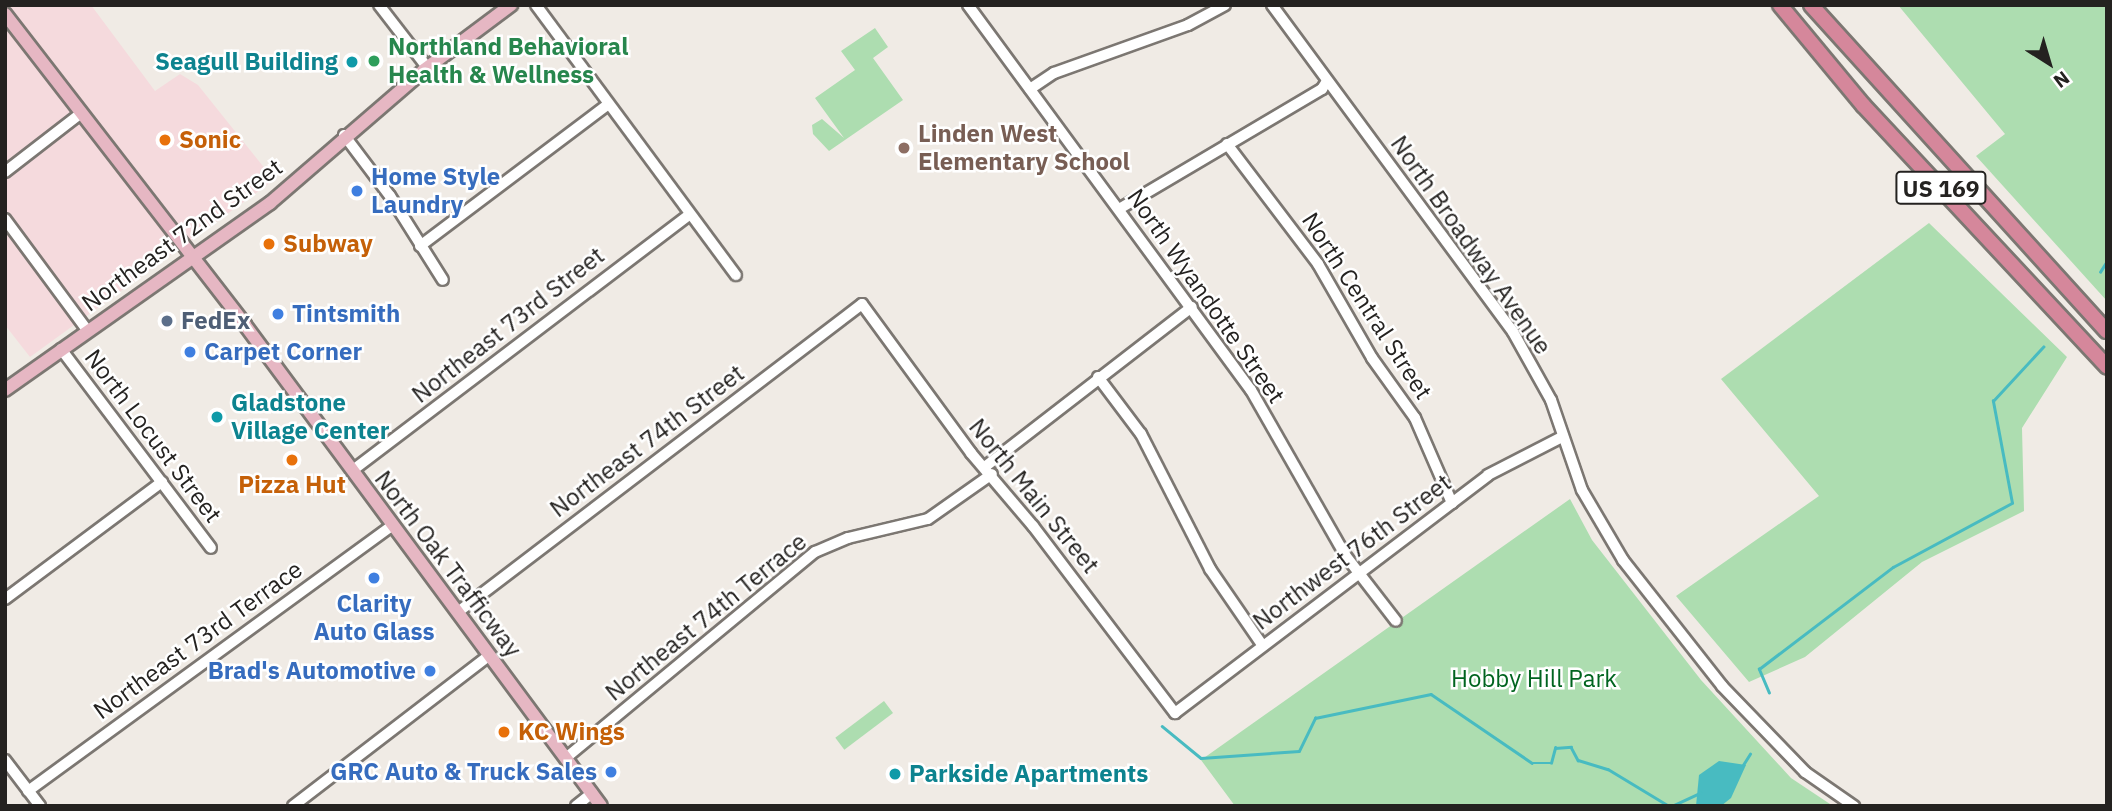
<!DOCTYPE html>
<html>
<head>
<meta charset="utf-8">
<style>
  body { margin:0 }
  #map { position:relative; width:2112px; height:811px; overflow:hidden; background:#f0ebe5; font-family:"IBM Plex Sans",sans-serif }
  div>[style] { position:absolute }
  .commercial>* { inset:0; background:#f5dadd }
  .green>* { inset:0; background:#adddb0; transform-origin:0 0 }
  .water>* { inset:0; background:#48bbc1 }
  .stream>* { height:2.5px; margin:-1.25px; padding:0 1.25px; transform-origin:1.25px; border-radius:1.25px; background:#48bbc1 }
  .roads { filter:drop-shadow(2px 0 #7c7772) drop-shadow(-2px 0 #7c7772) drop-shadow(0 2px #7c7772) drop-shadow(0 -2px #7c7772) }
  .minor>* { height:10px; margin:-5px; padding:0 5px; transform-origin:5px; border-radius:5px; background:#fff }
  .major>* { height:12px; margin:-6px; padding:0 6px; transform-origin:6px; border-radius:6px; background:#e6b7c3 }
  .highway>* { height:14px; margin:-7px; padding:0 7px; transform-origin:7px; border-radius:7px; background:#d5879b }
  .dots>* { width:19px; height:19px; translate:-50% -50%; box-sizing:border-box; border:4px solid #fff; border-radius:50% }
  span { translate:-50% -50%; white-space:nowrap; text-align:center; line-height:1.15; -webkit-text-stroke:5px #fff; paint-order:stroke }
  .shield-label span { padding:2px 5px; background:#fff; border:2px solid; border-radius:5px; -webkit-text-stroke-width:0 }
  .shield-label { font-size:23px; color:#242220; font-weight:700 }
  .leisure-label { font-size:24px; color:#27864d; font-weight:700 }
  .left { translate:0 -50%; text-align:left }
  .culture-label { font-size:24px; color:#0d838f; font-weight:700 }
  .right { translate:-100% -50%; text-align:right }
  .education-label { font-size:24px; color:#785e54; font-weight:700 }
  .food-label { font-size:24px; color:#c56008; font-weight:700 }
  .shop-label { font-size:24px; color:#366cbe; font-weight:700 }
  .street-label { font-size:24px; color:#242220 }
  .service-label { font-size:24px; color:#4e5e75; font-weight:700 }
  .park-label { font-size:24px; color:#00641f }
  .frame { position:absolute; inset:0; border:7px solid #242220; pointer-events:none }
  .north { position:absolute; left:2014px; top:28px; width:70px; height:70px; -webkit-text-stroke:5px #fff; paint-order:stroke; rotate:143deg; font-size:19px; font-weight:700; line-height:28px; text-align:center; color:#242220 }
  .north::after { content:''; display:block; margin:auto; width:24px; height:32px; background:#242220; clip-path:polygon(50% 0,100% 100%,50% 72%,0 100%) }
</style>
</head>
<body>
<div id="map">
  <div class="commercial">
    <i style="clip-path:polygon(5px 5px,91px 5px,155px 91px,180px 74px,198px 85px,274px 180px,30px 357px,5px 325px)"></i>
  </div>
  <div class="green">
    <i style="clip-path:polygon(1898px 5px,2107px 5px,2107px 301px,1976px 156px,2005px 134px)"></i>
    <i style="clip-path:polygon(875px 28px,888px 47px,873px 58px,903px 100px,829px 151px,813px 134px,812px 125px,822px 119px,844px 138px,815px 98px,855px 70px,841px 51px)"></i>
    <i style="clip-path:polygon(1929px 223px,2067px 357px,2022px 428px,2024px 511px,1922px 562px,1805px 657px,1749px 682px,1676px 596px,1819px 496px,1721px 379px)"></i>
    <i style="clip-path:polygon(1570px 499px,1592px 540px,1701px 680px,1791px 778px,1833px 806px,1235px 806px,1201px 760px)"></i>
    <i style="left:884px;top:701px;width:15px;height:61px;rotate:53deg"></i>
  </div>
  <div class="water">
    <i style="clip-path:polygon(1719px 761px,1746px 765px,1731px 798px,1721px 806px,1696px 806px,1699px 775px)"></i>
  </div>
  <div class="stream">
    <i style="left:2100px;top:272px;width:13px;rotate:-58deg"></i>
    <i style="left:1769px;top:693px;width:26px;rotate:-113deg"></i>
    <i style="left:1759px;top:669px;width:168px;rotate:-37.3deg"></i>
    <i style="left:1893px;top:567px;width:135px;rotate:-28.3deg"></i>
    <i style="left:2012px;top:503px;width:104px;rotate:-100.6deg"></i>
    <i style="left:1993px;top:401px;width:74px;rotate:-47.2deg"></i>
    <i style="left:1162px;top:726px;width:50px;rotate:39.4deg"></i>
    <i style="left:1201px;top:758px;width:98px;rotate:-4.1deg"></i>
    <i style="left:1299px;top:751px;width:37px;rotate:-64deg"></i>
    <i style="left:1315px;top:718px;width:118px;rotate:-11.7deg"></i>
    <i style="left:1431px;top:694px;width:122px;rotate:34.3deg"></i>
    <i style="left:1532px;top:763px;width:19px"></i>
    <i style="left:1551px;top:763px;width:16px;rotate:-75deg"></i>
    <i style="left:1555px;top:748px;width:16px;rotate:-4deg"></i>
    <i style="left:1571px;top:747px;width:15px;rotate:62deg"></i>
    <i style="left:1578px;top:760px;width:31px;rotate:17deg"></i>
    <i style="left:1608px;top:769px;width:71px;rotate:31.2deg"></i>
    <i style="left:1743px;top:765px;width:13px;rotate:-58deg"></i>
    <i style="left:1672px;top:806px;width:31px;rotate:-25deg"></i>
  </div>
  <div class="roads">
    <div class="minor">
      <i style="left:379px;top:5px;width:78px;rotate:52.3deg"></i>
      <i style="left:536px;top:5px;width:336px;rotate:53.5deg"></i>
      <i style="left:968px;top:5px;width:478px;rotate:53.7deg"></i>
      <i style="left:1251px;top:390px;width:190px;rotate:60.3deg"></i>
      <i style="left:1345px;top:555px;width:83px;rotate:52.3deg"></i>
      <i style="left:1272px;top:5px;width:406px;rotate:53.6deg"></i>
      <i style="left:1513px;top:332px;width:78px;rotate:60.8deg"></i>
      <i style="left:1551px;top:400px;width:95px;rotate:71deg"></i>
      <i style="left:1582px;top:490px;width:81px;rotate:59.6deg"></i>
      <i style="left:1623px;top:560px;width:160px;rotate:51.8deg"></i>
      <i style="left:1722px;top:686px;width:120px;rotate:46deg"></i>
      <i style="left:1805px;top:772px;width:60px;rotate:34.8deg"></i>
      <i style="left:1030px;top:89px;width:29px;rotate:-34deg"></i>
      <i style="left:1054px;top:73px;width:142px;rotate:-19.7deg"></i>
      <i style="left:1188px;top:25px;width:42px;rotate:-28.4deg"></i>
      <i style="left:344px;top:135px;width:76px;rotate:53deg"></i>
      <i style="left:390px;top:196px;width:99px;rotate:57.8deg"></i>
      <i style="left:1227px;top:144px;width:151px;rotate:52.8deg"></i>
      <i style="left:1318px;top:264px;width:108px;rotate:60.1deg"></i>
      <i style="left:1372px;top:358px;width:74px;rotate:54.4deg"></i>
      <i style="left:1415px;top:418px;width:93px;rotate:66.5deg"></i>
      <i style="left:5px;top:172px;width:95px;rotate:-37.7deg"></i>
      <i style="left:1119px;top:209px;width:236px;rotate:-30.6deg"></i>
      <i style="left:1322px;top:89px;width:9px;rotate:-58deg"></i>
      <i style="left:5px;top:219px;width:138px;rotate:53.5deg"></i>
      <i style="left:420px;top:246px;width:234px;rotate:-37deg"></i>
      <i style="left:61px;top:349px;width:249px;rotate:53deg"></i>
      <i style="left:1098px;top:377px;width:71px;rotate:53deg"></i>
      <i style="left:1141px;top:434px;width:152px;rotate:62.9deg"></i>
      <i style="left:1210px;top:569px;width:93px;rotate:55.5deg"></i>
      <i style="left:986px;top:466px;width:260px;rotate:-37.7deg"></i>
      <i style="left:353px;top:470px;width:423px;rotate:-37.2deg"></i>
      <i style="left:5px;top:599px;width:196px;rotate:-36.7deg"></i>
      <i style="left:458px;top:612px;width:508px;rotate:-37.32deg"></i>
      <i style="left:862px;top:304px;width:185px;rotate:53.8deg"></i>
      <i style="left:971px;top:453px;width:96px;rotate:49.7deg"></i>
      <i style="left:1033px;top:526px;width:235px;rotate:52.8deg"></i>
      <i style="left:1175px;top:713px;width:393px;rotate:-37.2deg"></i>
      <i style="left:1488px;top:475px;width:83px;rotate:-27.2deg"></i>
      <i style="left:567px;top:757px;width:322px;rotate:-39.6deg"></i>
      <i style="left:815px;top:552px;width:36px;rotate:-23deg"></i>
      <i style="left:848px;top:538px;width:82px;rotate:-13.4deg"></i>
      <i style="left:928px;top:519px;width:78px;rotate:-35.1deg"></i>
      <i style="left:5px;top:760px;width:58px;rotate:52.7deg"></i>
      <i style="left:28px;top:791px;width:452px;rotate:-36.1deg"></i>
      <i style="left:293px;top:806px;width:248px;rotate:-37.5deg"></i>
      <i style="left:576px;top:806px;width:21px;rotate:-39deg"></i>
    </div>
    <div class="major">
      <i style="left:5px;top:14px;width:393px;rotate:52.3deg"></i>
      <i style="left:245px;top:325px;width:598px;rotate:53.49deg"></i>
      <i style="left:5px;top:390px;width:324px;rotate:-35.2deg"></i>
      <i style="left:270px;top:203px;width:203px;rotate:-40.8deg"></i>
      <i style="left:424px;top:70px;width:109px;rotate:-36.8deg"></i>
    </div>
    <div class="highway">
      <i style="left:1780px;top:5px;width:130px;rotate:50.3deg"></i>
      <i style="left:1863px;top:105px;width:358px;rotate:47deg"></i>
      <i style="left:1811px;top:5px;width:440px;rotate:47.8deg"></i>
    </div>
  </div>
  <div class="dots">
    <i style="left:374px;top:61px;background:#2e9e5b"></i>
    <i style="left:352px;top:62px;background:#0f9aa8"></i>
    <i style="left:165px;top:140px;background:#e8710a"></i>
    <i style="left:904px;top:148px;background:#8d6e63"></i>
    <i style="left:357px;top:191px;background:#3f7fe0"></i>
    <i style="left:269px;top:244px;background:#e8710a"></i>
    <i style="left:278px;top:314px;background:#3f7fe0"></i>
    <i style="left:167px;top:321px;background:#5c6f8a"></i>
    <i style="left:190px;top:352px;background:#3f7fe0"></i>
    <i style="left:217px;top:417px;background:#0f9aa8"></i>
    <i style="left:292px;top:460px;background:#e8710a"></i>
    <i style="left:374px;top:578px;background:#3f7fe0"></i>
    <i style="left:430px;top:671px;background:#3f7fe0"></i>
    <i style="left:504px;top:732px;background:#e8710a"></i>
    <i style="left:611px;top:772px;background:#3f7fe0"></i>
    <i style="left:895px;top:774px;background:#0f9aa8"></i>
  </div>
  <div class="shield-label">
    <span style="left:1941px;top:188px">US 169</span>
  </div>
  <div class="leisure-label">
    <span class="left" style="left:388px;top:61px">Northland Behavioral<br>Health &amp; Wellness</span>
  </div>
  <div class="culture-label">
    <span class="right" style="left:338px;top:62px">Seagull Building</span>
    <span class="left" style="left:231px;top:417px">Gladstone<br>Village Center</span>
    <span class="left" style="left:909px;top:774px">Parkside Apartments</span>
  </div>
  <div class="education-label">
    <span class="left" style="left:918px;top:148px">Linden West<br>Elementary School</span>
  </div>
  <div class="food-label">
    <span class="left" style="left:179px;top:140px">Sonic</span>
    <span class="left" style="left:283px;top:244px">Subway</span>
    <span style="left:292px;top:485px">Pizza Hut</span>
    <span class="left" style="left:518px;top:732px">KC Wings</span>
  </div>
  <div class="shop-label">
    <span class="left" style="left:371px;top:191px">Home Style<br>Laundry</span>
    <span class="left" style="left:292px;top:314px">Tintsmith</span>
    <span class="left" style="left:204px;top:352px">Carpet Corner</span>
    <span style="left:374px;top:618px">Clarity<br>Auto Glass</span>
    <span class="right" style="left:416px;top:671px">Brad's Automotive</span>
    <span class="right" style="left:597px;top:772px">GRC Auto &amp; Truck Sales</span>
  </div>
  <div class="street-label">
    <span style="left:182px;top:235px;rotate:-36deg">Northeast 72nd Street</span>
    <span style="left:1471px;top:245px;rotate:55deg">North Broadway Avenue</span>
    <span style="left:1206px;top:296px;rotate:55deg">North Wyandotte Street</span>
    <span style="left:1367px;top:306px;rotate:57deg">North Central Street</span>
    <span style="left:508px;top:325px;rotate:-38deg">Northeast 73rd Street</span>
    <span style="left:153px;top:436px;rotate:53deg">North Locust Street</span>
    <span style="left:647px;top:441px;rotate:-37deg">Northeast 74th Street</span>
    <span style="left:1034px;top:496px;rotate:51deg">North Main Street</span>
    <span style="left:1352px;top:552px;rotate:-37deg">Northwest 76th Street</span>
    <span style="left:448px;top:564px;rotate:53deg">North Oak Trafficway</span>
    <span style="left:706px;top:617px;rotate:-39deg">Northeast 74th Terrace</span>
    <span style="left:198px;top:640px;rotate:-36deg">Northeast 73rd Terrace</span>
  </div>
  <div class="service-label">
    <span class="left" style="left:181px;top:321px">FedEx</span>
  </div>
  <div class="park-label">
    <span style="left:1534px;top:679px">Hobby Hill Park</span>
  </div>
  <div class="frame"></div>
  <div class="north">N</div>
</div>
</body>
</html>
